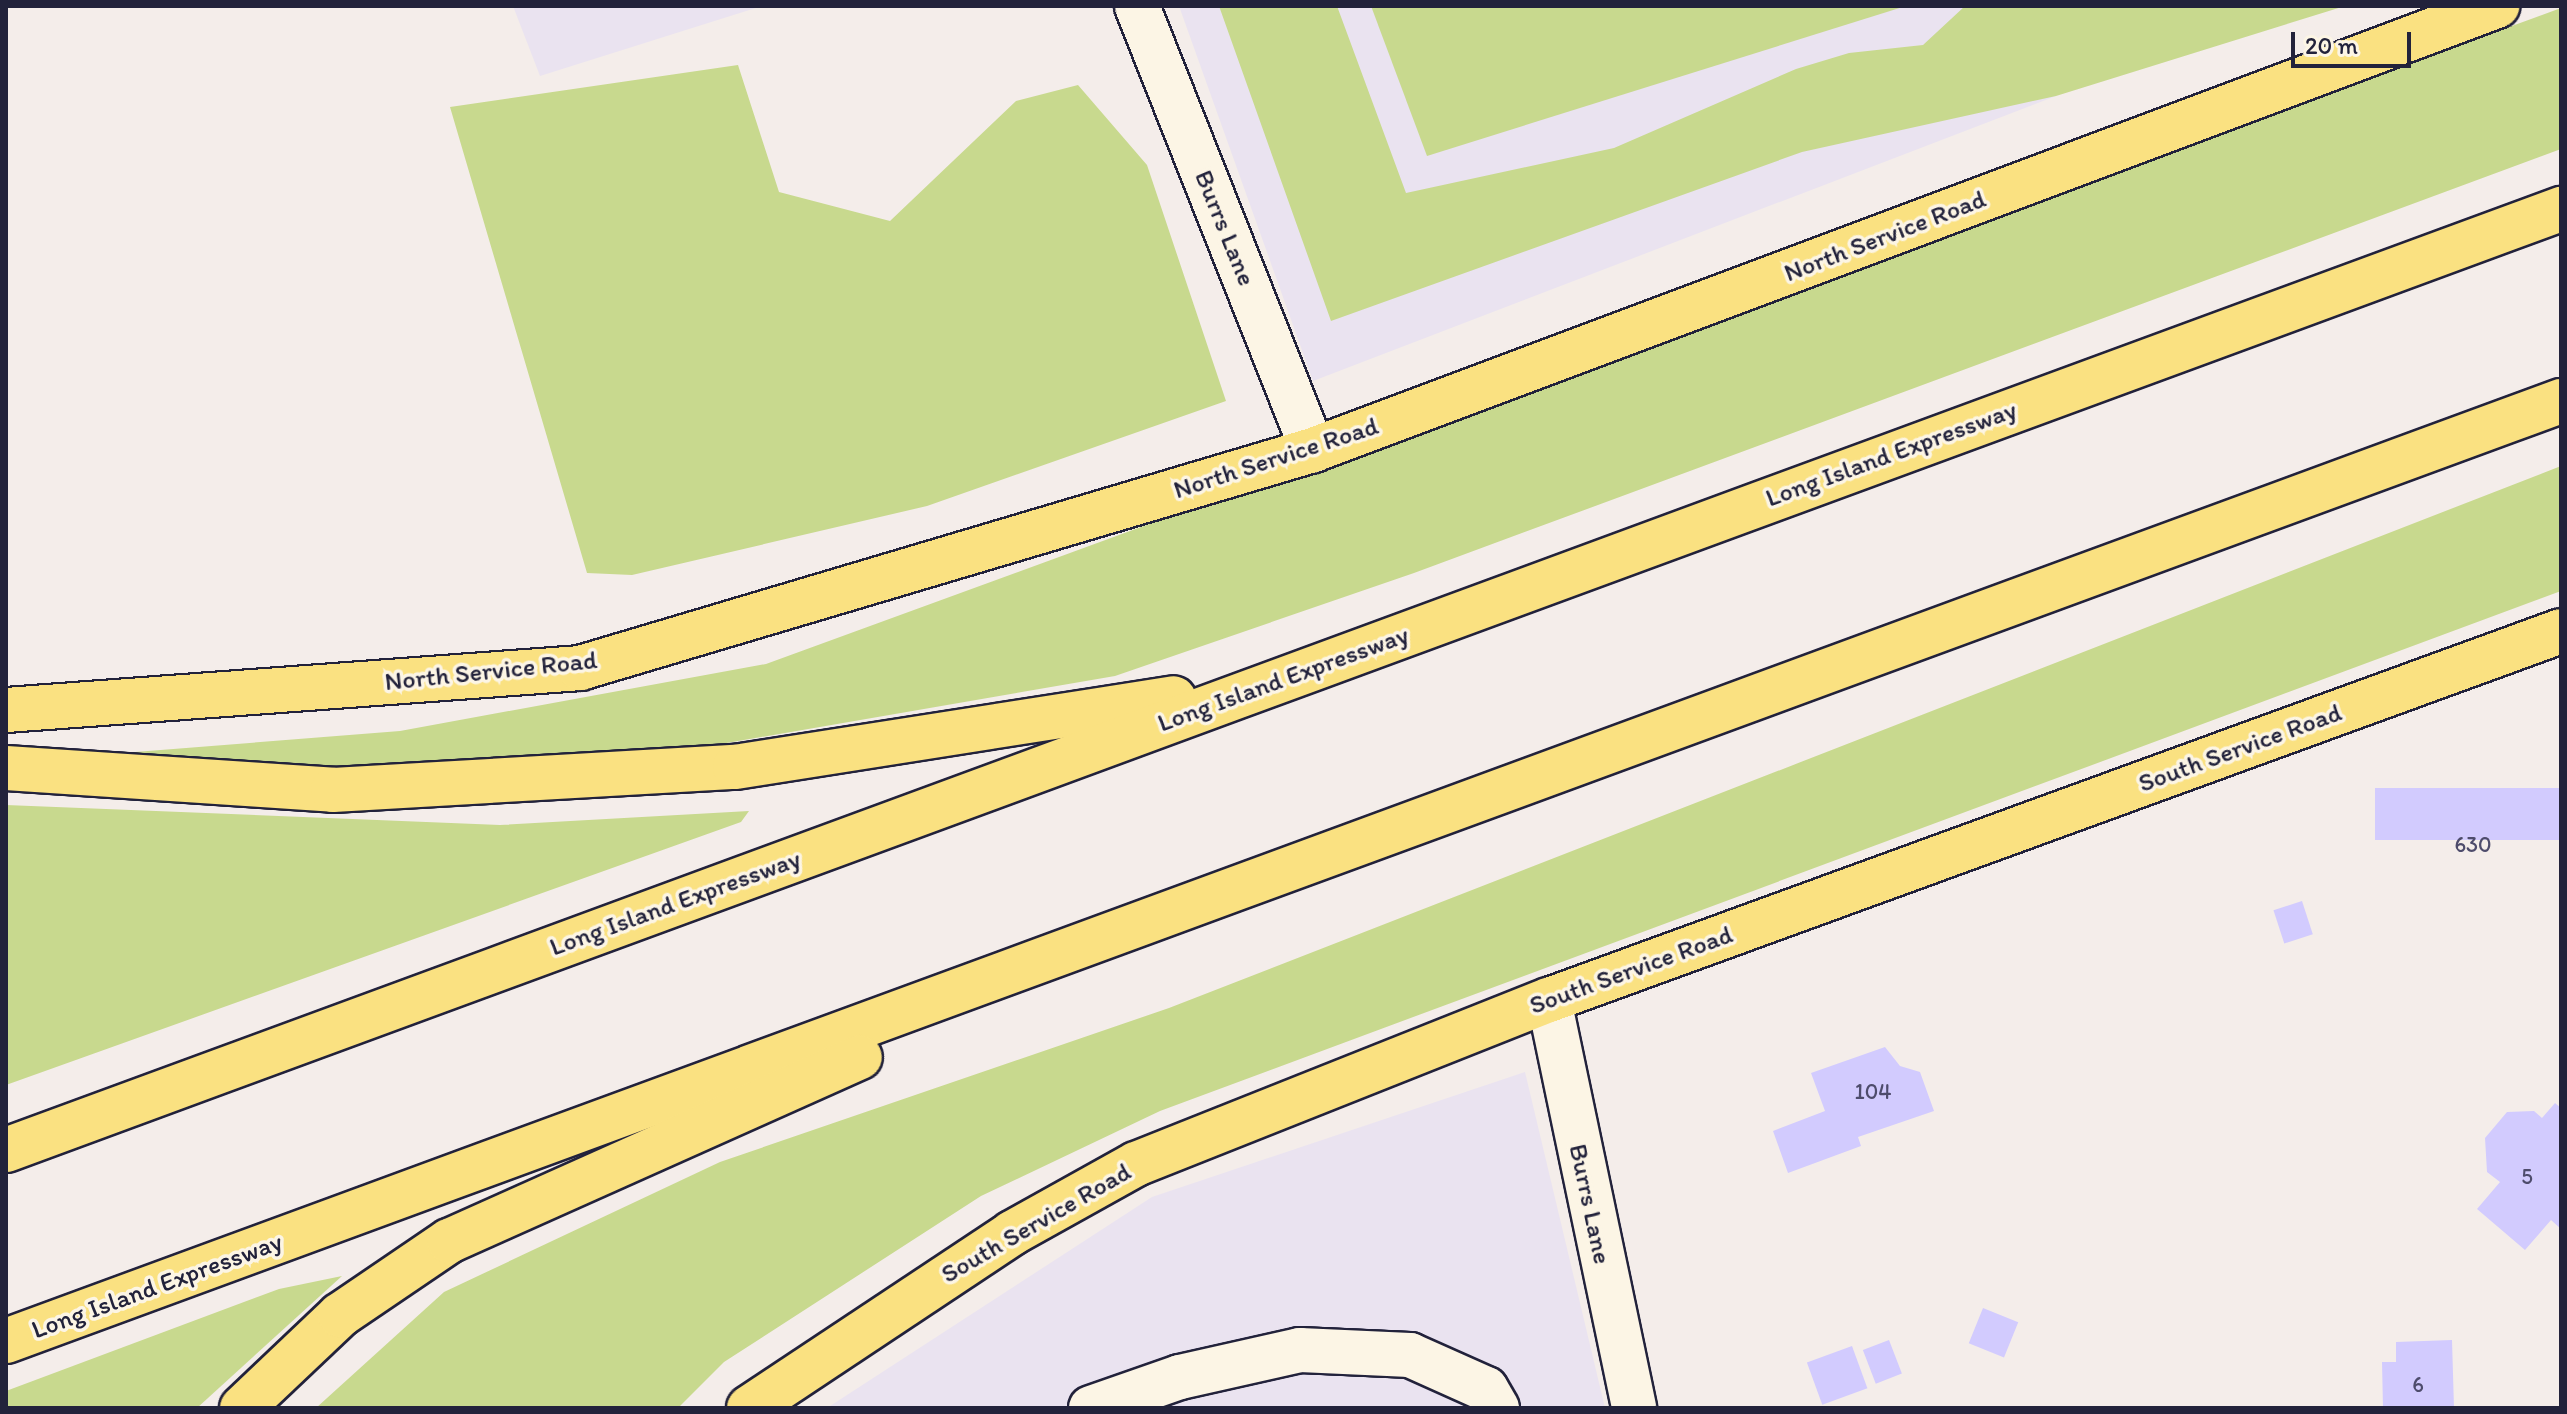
<!DOCTYPE html>
<html>
<head>
<meta charset="utf-8">
<style>
  body { margin:0 }
  #map { position:relative; width:2567px; height:1414px; overflow:hidden; background:#f4edea; font-family:Itim,sans-serif }
  div>[style] { position:absolute }
  .built>* { inset:0; background:#eae3f0 }
  .green>* { inset:0; background:#c8d98e }
  .building>* { inset:0; background:#d2cbfe; transform-origin:0 0 }
  .roads { filter:drop-shadow(2px 0 #22223b) drop-shadow(-2px 0 #22223b) drop-shadow(0 2px #22223b) drop-shadow(0 -2px #22223b) }
  .minor>* { height:44px; margin:-22px; padding:0 22px; transform-origin:22px; border-radius:22px; background:#fcf5e5 }
  .major>* { height:44px; margin:-22px; padding:0 22px; transform-origin:22px; border-radius:22px; background:#fae181 }
  .highway>* { height:44px; margin:-22px; padding:0 22px; transform-origin:22px; border-radius:22px; background:#fae181 }
  span { translate:-50% -50%; white-space:nowrap; text-align:center; line-height:1.15; -webkit-text-stroke:7px #fcf5e5; paint-order:stroke }
  .number-label { font-size:22px; color:#4e4c6c }
  .number-label span { -webkit-text-stroke-width:0 }
  .street-label { font-size:26px; color:#22223b }
  .frame { position:absolute; inset:0; border:8px solid #22223b; pointer-events:none }
  .scale { position:absolute; left:2291px; top:32px; width:120px; height:36px; box-sizing:border-box; border:4px solid #22223b; border-top:0; padding-left:10px; font-size:24px; line-height:28px; white-space:nowrap; color:#22223b; -webkit-text-stroke:6px #fcf5e5; paint-order:stroke }
</style>
</head>
<body>
<div id="map">
  <div class="built">
    <i style="clip-path:polygon(513px 6px,762px 6px,540px 76px)"></i>
    <i style="clip-path:polygon(1179px 6px,2054px 6px,2056px 96px,1313px 381px)"></i>
    <i style="clip-path:polygon(1525px 1072px,1605px 1408px,827px 1408px,1152px 1197px)"></i>
  </div>
  <div class="green">
    <i style="clip-path:polygon(1219px 6px,1337px 6px,1406px 193px,1614px 148px,1796px 69px,1849px 53px,1923px 45px,1965px 6px,2345px 6px,2056px 96px,1802px 152px,1331px 321px)"></i>
    <i style="clip-path:polygon(1371px 6px,1906px 6px,1427px 156px)"></i>
    <i style="clip-path:polygon(2561px 8px,2561px 149px,1414px 573px,1115px 676px,611px 763px,242px 769px,97px 755px,400px 731px,766px 664px)"></i>
    <i style="clip-path:polygon(738px 65px,779px 192px,890px 221px,1016px 101px,1078px 85px,1147px 165px,1226px 401px,927px 506px,632px 575px,587px 573px,450px 107px)"></i>
    <i style="clip-path:polygon(2561px 466px,2561px 591px,1160px 1111px,981px 1196px,724px 1362px,678px 1408px,316px 1408px,444px 1292px,720px 1162px,1169px 1008px)"></i>
    <i style="clip-path:polygon(6px 805px,500px 825px,749px 811px,741px 822px,6px 1085px)"></i>
    <i style="clip-path:polygon(342px 1276px,197px 1408px,6px 1408px,6px 1391px,279px 1289px)"></i>
  </div>
  <div class="building">
    <i style="left:2561px;top:788px;width:52px;height:186px;rotate:90deg"></i>
    <i style="left:2302px;top:901px;width:35px;height:30px;rotate:72deg"></i>
    <i style="clip-path:polygon(1885px 1047px,1900px 1066px,1920px 1072px,1934px 1111px,1858px 1137px,1861px 1146px,1788px 1173px,1773px 1131px,1825px 1111px,1811px 1073px)"></i>
    <i style="clip-path:polygon(2555px 1103px,2561px 1108px,2561px 1229px,2551px 1220px,2525px 1250px,2477px 1209px,2500px 1182px,2487px 1172px,2485px 1138px,2507px 1112px,2534px 1111px,2542px 1118px)"></i>
    <i style="left:1983px;top:1308px;width:38px;height:38px;rotate:22deg"></i>
    <i style="left:1889px;top:1340px;width:36px;height:28px;rotate:69deg"></i>
    <i style="clip-path:polygon(2452px 1340px,2454px 1408px,2383px 1408px,2382px 1362px,2396px 1362px,2396px 1342px)"></i>
    <i style="left:1852px;top:1346px;width:45px;height:48px;rotate:70deg"></i>
  </div>
  <div class="roads">
    <div class="minor">
      <i style="left:1137px;top:6px;width:478px;rotate:68.4deg"></i>
      <i style="left:1549px;top:1000px;width:417px;rotate:78.2deg"></i>
      <i style="left:1091px;top:1408px;width:94px;rotate:-19.2deg"></i>
      <i style="left:1180px;top:1377px;width:123px;rotate:-12.7deg"></i>
      <i style="left:1300px;top:1350px;width:110px;rotate:2.6deg"></i>
      <i style="left:1410px;top:1355px;width:83px;rotate:24.1deg"></i>
      <i style="left:1486px;top:1389px;width:22px;rotate:60deg"></i>
    </div>
    <div class="major">
      <i style="left:6px;top:710px;width:576px;rotate:-4.18deg"></i>
      <i style="left:580px;top:668px;width:765px;rotate:-16.56deg"></i>
      <i style="left:1313px;top:450px;width:1265px;rotate:-20.56deg"></i>
      <i style="left:749px;top:1408px;width:316px;rotate:-33.6deg"></i>
      <i style="left:1012px;top:1233px;width:142px;rotate:-29.1deg"></i>
      <i style="left:1136px;top:1164px;width:444px;rotate:-21.7deg"></i>
      <i style="left:1549px;top:1000px;width:1077px;rotate:-20.03deg"></i>
    </div>
    <div class="highway">
      <i style="left:6px;top:768px;width:328px;rotate:3.8deg"></i>
      <i style="left:333px;top:790px;width:403px;rotate:-3.3deg"></i>
      <i style="left:735px;top:767px;width:444px;rotate:-8.9deg"></i>
      <i style="left:6px;top:1150px;width:2723px;rotate:-20.22deg"></i>
      <i style="left:6px;top:1341px;width:2722px;rotate:-20.2deg"></i>
      <i style="left:242px;top:1408px;width:135px;rotate:-43.5deg"></i>
      <i style="left:340px;top:1315px;width:132px;rotate:-34.2deg"></i>
      <i style="left:449px;top:1241px;width:450px;rotate:-24.1deg"></i>
    </div>
  </div>
  <div class="number-label">
    <span style="left:2473px;top:845px">630</span>
    <span style="left:1873px;top:1092px">104</span>
    <span style="left:2527px;top:1177px">5</span>
    <span style="left:2418px;top:1385px">6</span>
  </div>
  <div class="street-label">
    <span style="left:1225px;top:228px;rotate:68deg">Burrs Lane</span>
    <span style="left:1885px;top:236px;rotate:-21deg">North Service Road</span>
    <span style="left:1891px;top:454px;rotate:-20deg">Long Island Expressway</span>
    <span style="left:1276px;top:458px;rotate:-18deg">North Service Road</span>
    <span style="left:491px;top:671px;rotate:-6deg">North Service Road</span>
    <span style="left:1283px;top:679px;rotate:-20deg">Long Island Expressway</span>
    <span style="left:2240px;top:748px;rotate:-20deg">South Service Road</span>
    <span style="left:675px;top:903px;rotate:-20deg">Long Island Expressway</span>
    <span style="left:1631px;top:970px;rotate:-20deg">South Service Road</span>
    <span style="left:1590px;top:1204px;rotate:78deg">Burrs Lane</span>
    <span style="left:1036px;top:1223px;rotate:-30deg">South Service Road</span>
    <span style="left:157px;top:1286px;rotate:-20deg">Long Island Expressway</span>
  </div>
  <div class="frame"></div>
  <div class="scale">20 m</div>
</div>
</body>
</html>
